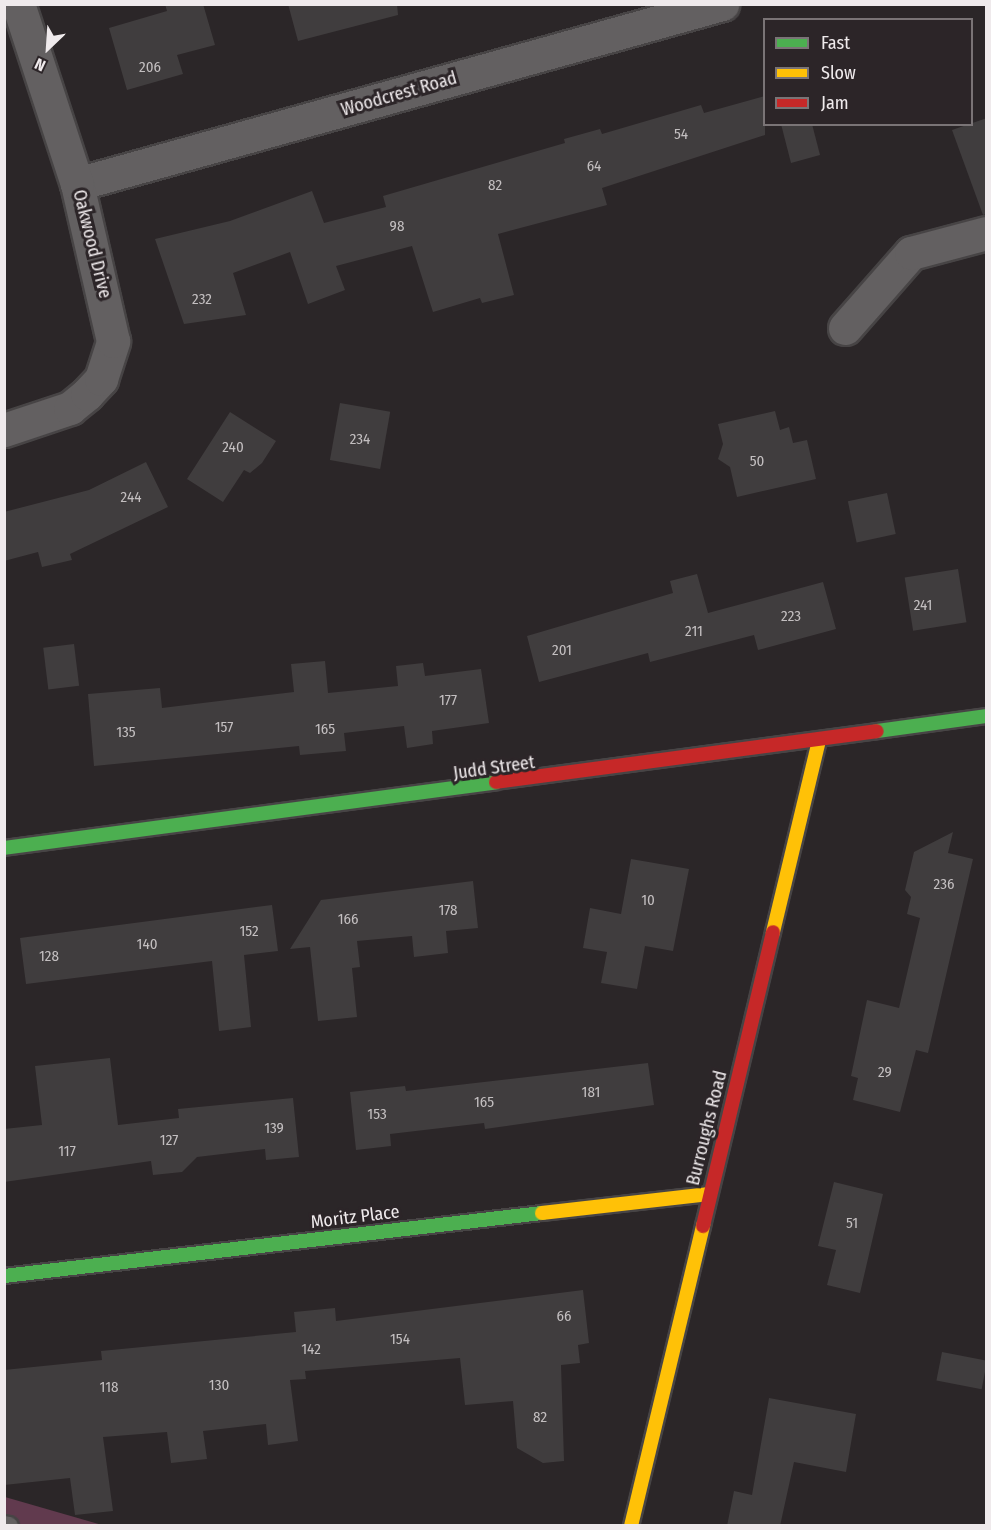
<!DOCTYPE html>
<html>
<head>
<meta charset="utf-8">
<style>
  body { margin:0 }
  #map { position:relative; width:991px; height:1530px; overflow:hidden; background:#2b2628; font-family:"Fira Sans Condensed",sans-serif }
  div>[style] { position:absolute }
  .green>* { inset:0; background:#613a4e }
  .building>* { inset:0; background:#403d3e; transform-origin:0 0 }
  .roads { filter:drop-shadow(2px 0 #474445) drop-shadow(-2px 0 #474445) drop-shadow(0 2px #474445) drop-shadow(0 -2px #474445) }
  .lane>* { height:18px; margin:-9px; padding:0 9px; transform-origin:9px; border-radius:9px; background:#636061 }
  .street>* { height:33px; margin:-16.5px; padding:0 16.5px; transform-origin:16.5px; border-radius:16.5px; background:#636061 }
  .fast>* { height:14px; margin:-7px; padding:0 7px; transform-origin:7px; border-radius:7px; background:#4caf50 }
  .slow>* { height:14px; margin:-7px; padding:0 7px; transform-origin:7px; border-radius:7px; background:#ffc107 }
  .jam>* { height:14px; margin:-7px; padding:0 7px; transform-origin:7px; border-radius:7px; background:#c62828 }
  span { translate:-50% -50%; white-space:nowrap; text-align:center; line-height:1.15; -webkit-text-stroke:6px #2c2528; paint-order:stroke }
  .number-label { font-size:15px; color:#c3bfc0 }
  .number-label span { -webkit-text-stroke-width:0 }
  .street-label { font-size:18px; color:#efeaec }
  .frame { position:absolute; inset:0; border:6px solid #efeaec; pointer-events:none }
  .legend { position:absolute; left:763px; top:18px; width:210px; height:108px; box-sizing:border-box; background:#2c2528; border:2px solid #7a7476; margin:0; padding:8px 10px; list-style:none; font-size:18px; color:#efeaec }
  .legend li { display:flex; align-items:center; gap:12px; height:30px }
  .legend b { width:30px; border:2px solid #7a7476 }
  .north { position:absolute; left:18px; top:18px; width:60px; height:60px; -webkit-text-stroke:4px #2c2528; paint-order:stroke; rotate:205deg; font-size:16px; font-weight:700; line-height:24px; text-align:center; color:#efeaec }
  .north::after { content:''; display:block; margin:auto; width:21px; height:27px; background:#efeaec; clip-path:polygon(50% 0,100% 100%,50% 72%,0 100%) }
</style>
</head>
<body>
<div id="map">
  <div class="green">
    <i style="clip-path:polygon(5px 1497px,102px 1525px,5px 1525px)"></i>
  </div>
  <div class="building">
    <i style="clip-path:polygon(165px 4px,203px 4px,215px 45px,177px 55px,183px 74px,127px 90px,109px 28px,167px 11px)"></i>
    <i style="clip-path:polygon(288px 4px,397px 4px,398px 15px,298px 41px)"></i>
    <i style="clip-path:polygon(765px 96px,765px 135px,602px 188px,607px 205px,498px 234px,514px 295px,482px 303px,480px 298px,433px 312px,412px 246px,336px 266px,345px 290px,308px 304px,290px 252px,233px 273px,246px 315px,184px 324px,155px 239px,230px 221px,312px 191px,324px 223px,386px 207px,383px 196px,565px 143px,564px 139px,600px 129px,602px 134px,701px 105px,704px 113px)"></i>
    <i style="clip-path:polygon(987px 118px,987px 214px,983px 215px,952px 130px)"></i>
    <i style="clip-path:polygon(781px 124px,812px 124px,820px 155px,791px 163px)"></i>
    <i style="left:340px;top:403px;width:51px;height:58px;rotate:10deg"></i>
    <i style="clip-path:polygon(775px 411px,780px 430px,789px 427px,793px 443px,807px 440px,816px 479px,737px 497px,730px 467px,718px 459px,723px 444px,718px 424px)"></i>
    <i style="clip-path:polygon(230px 412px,276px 441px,262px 463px,250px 473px,244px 470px,223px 502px,187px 479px)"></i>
    <i style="clip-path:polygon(146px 462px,168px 507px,70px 554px,72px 560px,42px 567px,38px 552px,4px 561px,4px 512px,89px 490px)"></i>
    <i style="left:887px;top:493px;width:42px;height:40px;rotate:78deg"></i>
    <i style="left:958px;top:569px;width:54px;height:54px;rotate:81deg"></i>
    <i style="clip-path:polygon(697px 574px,708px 613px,823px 582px,836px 629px,758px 650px,754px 635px,650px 662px,648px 653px,539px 682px,527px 636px,673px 593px,670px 581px)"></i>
    <i style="left:74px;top:644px;width:42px;height:31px;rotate:83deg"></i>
    <i style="clip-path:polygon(325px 661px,328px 693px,398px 686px,396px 666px,423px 663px,425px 676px,481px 669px,489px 723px,432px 731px,433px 744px,407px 748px,404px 726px,344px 733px,346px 751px,300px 755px,299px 746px,94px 766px,88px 694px,160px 688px,162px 708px,294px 692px,291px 664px)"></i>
    <i style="clip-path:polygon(953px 832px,948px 853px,973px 859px,928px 1053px,916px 1050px,900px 1112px,853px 1100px,858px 1078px,851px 1076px,867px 1000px,899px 1008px,920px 918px,907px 914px,911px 897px,905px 890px,914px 852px)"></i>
    <i style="clip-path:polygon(631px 859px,689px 869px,673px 951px,645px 946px,637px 989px,601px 983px,607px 952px,583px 948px,590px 908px,621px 914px)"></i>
    <i style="clip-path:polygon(473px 881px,478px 928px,446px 931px,448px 953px,414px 957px,412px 936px,357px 941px,360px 967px,352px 968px,357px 1017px,318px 1021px,310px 947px,290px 949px,321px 900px)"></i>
    <i style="clip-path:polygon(272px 905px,278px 951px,244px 955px,251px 1027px,219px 1031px,212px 961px,26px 984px,20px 938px)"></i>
    <i style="clip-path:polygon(110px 1058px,118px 1125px,179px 1118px,178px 1109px,293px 1098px,299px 1157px,266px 1160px,265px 1149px,197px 1157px,182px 1172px,153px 1175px,151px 1161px,4px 1182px,4px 1129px,42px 1125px,35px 1066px)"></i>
    <i style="clip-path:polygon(648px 1063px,654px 1105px,485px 1129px,484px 1123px,390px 1134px,391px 1146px,356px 1150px,350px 1092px,405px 1086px,406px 1091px)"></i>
    <i style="clip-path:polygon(834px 1182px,883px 1194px,860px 1293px,827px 1285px,836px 1250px,818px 1246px)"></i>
    <i style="clip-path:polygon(583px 1290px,589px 1343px,578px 1345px,580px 1363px,561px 1365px,564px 1461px,543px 1463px,517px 1448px,513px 1401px,465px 1405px,460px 1358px,305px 1371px,306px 1379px,290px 1380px,298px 1441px,268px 1445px,266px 1424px,203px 1431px,207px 1459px,171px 1463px,167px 1432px,103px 1437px,113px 1511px,75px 1515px,70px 1478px,4px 1485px,4px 1370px,102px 1360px,101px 1351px,296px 1332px,294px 1312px,335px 1308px,336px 1321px)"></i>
    <i style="left:942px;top:1352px;width:46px;height:29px;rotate:11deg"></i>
    <i style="clip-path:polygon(769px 1398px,856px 1414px,846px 1472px,794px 1462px,780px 1526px,727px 1526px,734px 1491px,752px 1495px)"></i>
  </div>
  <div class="roads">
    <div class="lane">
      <i style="left:4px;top:1525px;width:5px;rotate:11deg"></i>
    </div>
    <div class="street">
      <i style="left:77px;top:184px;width:670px;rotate:-15.59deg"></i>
      <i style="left:845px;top:328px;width:100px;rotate:-48.7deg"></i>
      <i style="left:911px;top:253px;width:78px;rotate:-14.9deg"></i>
      <i style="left:4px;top:430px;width:70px;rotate:-18.4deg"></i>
      <i style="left:70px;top:408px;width:22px;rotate:-39deg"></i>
      <i style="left:87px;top:394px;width:21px;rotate:-47deg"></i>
      <i style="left:101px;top:379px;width:40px;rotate:-72deg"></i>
      <i style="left:113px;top:341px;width:161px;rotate:-102.9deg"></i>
      <i style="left:77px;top:184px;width:189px;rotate:-108.1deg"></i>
    </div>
    <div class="fast">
      <i style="left:877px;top:731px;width:110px;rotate:-7.8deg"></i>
      <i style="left:4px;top:848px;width:496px;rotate:-7.6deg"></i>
      <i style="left:4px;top:1276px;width:542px;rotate:-6.68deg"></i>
    </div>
    <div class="slow">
      <i style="left:773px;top:932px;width:197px;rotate:-76.5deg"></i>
      <i style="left:542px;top:1213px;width:168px;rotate:-6.5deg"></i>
      <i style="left:631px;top:1526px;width:309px;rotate:-76.5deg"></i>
    </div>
    <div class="jam">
      <i style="left:496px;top:782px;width:384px;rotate:-7.6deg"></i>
      <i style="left:703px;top:1226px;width:302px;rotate:-76.6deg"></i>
    </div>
  </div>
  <div class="number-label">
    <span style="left:150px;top:68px">206</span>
    <span style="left:681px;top:135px">54</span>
    <span style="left:594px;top:167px">64</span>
    <span style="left:495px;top:186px">82</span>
    <span style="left:397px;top:227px">98</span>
    <span style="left:202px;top:300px">232</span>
    <span style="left:360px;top:440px">234</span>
    <span style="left:233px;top:448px">240</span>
    <span style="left:757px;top:462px">50</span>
    <span style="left:131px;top:498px">244</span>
    <span style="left:923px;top:606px">241</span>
    <span style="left:791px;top:617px">223</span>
    <span style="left:694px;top:632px">211</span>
    <span style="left:562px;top:651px">201</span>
    <span style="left:448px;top:701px">177</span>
    <span style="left:224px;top:728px">157</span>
    <span style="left:325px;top:730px">165</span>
    <span style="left:126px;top:733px">135</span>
    <span style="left:944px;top:885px">236</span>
    <span style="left:648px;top:901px">10</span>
    <span style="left:448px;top:911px">178</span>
    <span style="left:348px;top:920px">166</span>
    <span style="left:249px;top:932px">152</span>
    <span style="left:147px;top:945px">140</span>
    <span style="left:49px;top:957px">128</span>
    <span style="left:885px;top:1073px">29</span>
    <span style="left:591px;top:1093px">181</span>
    <span style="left:484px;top:1103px">165</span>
    <span style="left:377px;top:1115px">153</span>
    <span style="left:274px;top:1129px">139</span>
    <span style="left:169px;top:1141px">127</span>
    <span style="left:67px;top:1152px">117</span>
    <span style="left:852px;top:1224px">51</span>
    <span style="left:564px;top:1317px">66</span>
    <span style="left:400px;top:1340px">154</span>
    <span style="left:311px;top:1350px">142</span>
    <span style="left:219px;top:1386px">130</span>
    <span style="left:109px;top:1388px">118</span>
    <span style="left:540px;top:1418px">82</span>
  </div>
  <div class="street-label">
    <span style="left:399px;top:94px;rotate:-16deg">Woodcrest Road</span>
    <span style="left:92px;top:244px;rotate:76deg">Oakwood Drive</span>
    <span style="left:494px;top:768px;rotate:-8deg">Judd Street</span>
    <span style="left:707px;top:1128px;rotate:-76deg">Burroughs Road</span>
    <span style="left:355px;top:1217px;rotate:-7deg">Moritz Place</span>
  </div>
  <div class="frame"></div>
  <ul class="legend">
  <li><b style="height:8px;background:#4caf50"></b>Fast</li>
  <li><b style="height:8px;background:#ffc107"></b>Slow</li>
  <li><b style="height:8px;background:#c62828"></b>Jam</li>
  </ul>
  <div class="north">N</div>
</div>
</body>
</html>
